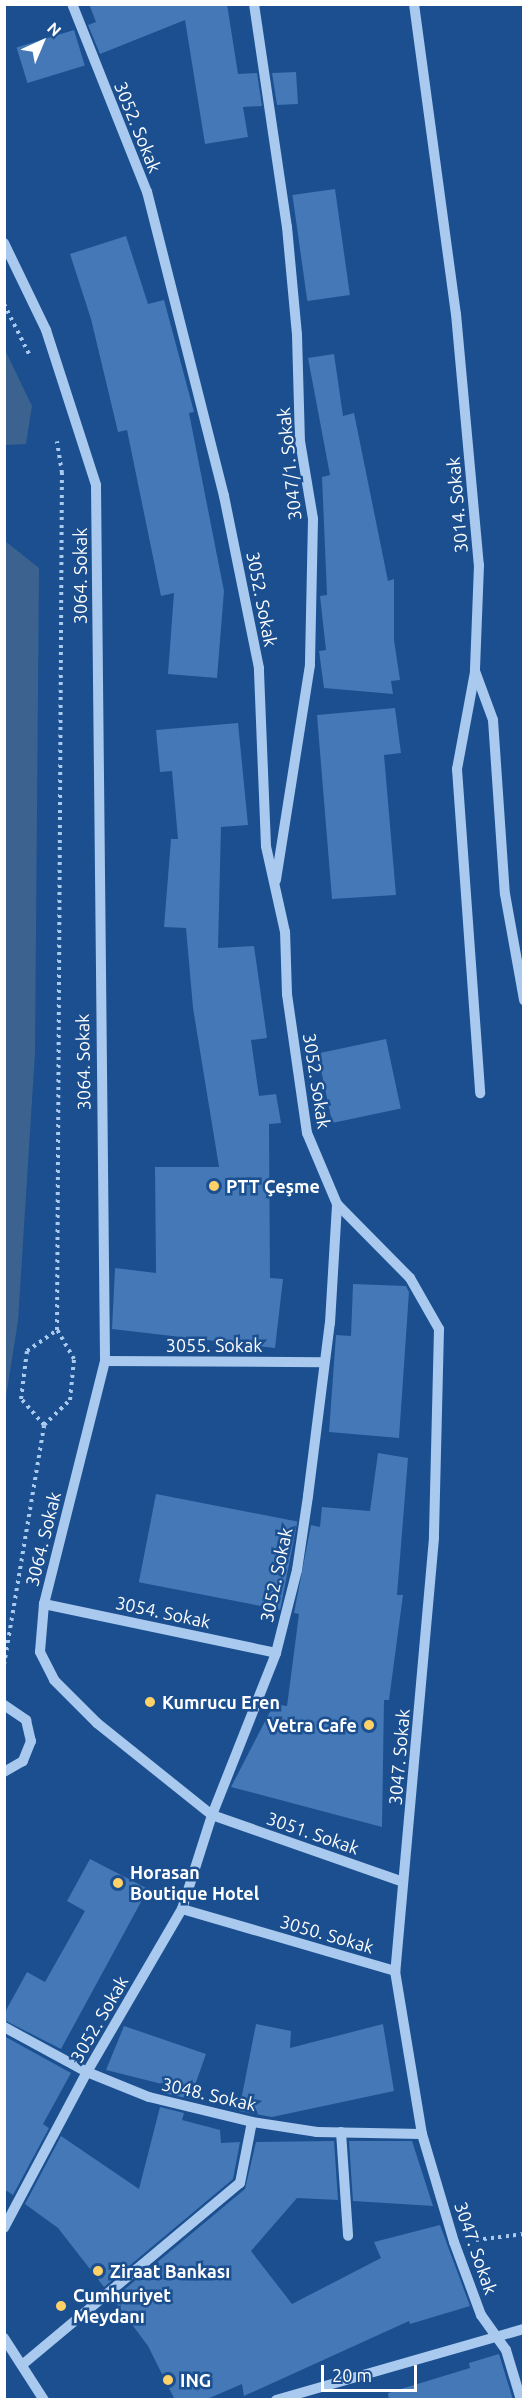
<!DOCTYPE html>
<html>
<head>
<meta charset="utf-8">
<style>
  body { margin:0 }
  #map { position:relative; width:528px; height:2404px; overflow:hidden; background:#1b4f8f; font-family:Ubuntu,sans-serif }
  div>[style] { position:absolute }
  .water>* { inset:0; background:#3c6290 }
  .building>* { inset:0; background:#4478b7; transform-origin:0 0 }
  .path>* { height:4px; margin-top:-2px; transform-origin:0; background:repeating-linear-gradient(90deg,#a9c9ee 0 3px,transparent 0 7.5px) }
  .minor>* { height:10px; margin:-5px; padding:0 5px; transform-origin:5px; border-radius:5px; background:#a9c9ee }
  .dots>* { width:16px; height:16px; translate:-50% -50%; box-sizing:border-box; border:3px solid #1b4f8f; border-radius:50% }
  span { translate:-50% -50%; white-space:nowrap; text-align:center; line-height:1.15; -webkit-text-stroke:5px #1b4f8f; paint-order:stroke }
  .street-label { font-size:18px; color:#fff }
  .poi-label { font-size:18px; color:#fff; font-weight:700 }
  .left { translate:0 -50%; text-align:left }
  .right { translate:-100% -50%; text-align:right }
  .frame { position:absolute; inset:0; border:6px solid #fff; pointer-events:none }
  .north { position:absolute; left:12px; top:12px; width:60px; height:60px; -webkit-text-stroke:4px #1b4f8f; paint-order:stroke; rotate:44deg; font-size:16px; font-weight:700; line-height:24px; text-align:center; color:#fff }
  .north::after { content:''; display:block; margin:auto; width:21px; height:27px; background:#fff; clip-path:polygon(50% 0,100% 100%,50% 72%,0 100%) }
  .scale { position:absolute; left:321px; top:2365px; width:96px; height:27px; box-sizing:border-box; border:3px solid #fff; border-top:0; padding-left:8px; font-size:18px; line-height:21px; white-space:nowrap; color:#fff; -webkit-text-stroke:4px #1b4f8f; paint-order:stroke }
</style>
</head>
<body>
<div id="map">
  <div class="water">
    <i style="clip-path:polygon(5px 350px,32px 406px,26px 444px,5px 445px)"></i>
    <i style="clip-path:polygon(5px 541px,39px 568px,35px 1053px,18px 1321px,5px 1403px)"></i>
  </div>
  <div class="building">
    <i style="clip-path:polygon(89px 4px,227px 4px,238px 74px,257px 73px,262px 106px,243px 107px,248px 137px,205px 144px,185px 20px,100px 54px,88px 25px,96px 22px)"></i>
    <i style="left:74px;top:30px;width:37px;height:60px;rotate:73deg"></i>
    <i style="clip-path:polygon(296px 72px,298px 104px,277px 105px,272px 73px)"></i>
    <i style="left:335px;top:189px;width:107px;height:43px;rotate:82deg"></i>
    <i style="clip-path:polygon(126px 236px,148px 304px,164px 300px,194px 412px,189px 413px,224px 591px,217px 678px,168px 674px,174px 593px,161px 596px,127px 430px,118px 432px,91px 319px,70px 254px)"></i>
    <i style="clip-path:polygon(334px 354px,343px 416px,354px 413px,388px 581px,394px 579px,394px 640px,400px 680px,391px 681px,393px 694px,324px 688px,319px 651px,326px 650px,320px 596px,327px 595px,322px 477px,330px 475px,308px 358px)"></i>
    <i style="clip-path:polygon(395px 708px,401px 753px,384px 755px,396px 895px,332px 899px,317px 715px)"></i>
    <i style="clip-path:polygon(238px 723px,248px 825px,221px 827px,218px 948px,254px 946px,267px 1038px,251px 1040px,259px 1096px,276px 1094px,281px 1123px,269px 1124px,270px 1278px,283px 1279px,275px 1348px,112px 1329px,115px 1268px,156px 1273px,155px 1167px,219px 1167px,193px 1008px,186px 928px,164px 927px,171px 839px,178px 839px,172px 771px,160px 772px,156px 730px)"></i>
    <i style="left:386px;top:1039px;width:71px;height:70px;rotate:78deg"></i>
    <i style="clip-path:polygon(353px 1284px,406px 1286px,409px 1292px,399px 1438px,329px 1432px,336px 1335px,351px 1336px)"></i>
    <i style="clip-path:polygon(378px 1453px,408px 1458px,397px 1595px,403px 1595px,389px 1700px,384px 1700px,382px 1827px,231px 1787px,274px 1704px,287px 1706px,299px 1614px,294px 1613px,311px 1525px,320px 1527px,322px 1507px,370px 1511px)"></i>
    <i style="left:156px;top:1494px;width:144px;height:90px;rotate:11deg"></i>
    <i style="clip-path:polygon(90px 1859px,148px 1889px,61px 2049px,4px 2020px,4px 2014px,27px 1972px,45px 1982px,85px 1911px,67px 1901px)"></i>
    <i style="clip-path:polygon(256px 2024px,291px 2031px,290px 2048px,383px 2024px,394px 2091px,272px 2117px,239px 2111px)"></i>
    <i style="clip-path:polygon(124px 2026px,206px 2054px,190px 2099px,164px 2093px,166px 2085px,106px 2070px)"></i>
    <i style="clip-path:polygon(4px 2036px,71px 2073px,43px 2124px,49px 2128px,13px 2195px,4px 2189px)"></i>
    <i style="clip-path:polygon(160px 2107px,184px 2113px,182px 2120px,220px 2130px,221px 2143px,240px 2142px,233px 2179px,104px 2287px,58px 2228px,25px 2204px,61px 2136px,139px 2189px)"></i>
    <i style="clip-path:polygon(334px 2141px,338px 2200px,297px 2198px,251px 2251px,292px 2304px,381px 2258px,374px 2242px,440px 2225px,470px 2306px,410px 2324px,409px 2321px,244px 2396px,242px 2384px,205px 2400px,175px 2400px,148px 2346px,113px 2299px,245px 2189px,256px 2142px)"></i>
    <i style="clip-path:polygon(349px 2141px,412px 2141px,433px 2206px,353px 2201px)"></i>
    <i style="clip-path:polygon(499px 2354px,513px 2400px,389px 2400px,388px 2393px,470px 2368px,469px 2363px)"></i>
  </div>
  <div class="path">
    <i style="left:4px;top:304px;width:56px;rotate:63.4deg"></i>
    <i style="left:44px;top:1425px;width:35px;rotate:-131deg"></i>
    <i style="left:21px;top:1399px;width:48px;rotate:-82.9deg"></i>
    <i style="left:27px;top:1351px;width:37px;rotate:-35deg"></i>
    <i style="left:4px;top:1665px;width:243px;rotate:-80.5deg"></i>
    <i style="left:44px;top:1425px;width:36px;rotate:-44deg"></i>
    <i style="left:70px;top:1400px;width:41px;rotate:-84.4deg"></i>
    <i style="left:74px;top:1359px;width:34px;rotate:-120deg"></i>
    <i style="left:57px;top:1330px;width:857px;rotate:-89.67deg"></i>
    <i style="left:62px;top:473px;width:32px;rotate:-99deg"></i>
    <i style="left:476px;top:2240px;width:48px;rotate:-7.1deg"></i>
  </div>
  <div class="minor">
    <i style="left:254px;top:4px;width:225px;rotate:81.6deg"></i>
    <i style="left:287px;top:227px;width:108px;rotate:84.7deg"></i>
    <i style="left:297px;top:335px;width:106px;rotate:88.4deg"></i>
    <i style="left:300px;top:441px;width:79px;rotate:80.5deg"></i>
    <i style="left:313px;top:519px;width:146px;rotate:91.2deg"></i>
    <i style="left:310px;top:665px;width:218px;rotate:99deg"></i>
    <i style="left:414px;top:4px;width:313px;rotate:82.3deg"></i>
    <i style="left:456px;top:314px;width:252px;rotate:84.8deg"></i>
    <i style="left:479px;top:565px;width:106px;rotate:92.2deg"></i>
    <i style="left:475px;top:671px;width:52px;rotate:69.8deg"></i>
    <i style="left:493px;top:720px;width:174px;rotate:86.1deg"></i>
    <i style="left:505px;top:894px;width:108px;rotate:79.8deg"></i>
    <i style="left:4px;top:243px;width:97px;rotate:64.2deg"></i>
    <i style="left:46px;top:330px;width:163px;rotate:72.1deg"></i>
    <i style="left:96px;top:485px;width:876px;rotate:89.41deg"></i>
    <i style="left:105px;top:1361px;width:251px;rotate:104.1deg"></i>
    <i style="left:44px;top:1604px;width:48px;rotate:94.8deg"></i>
    <i style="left:40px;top:1652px;width:31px;rotate:63deg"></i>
    <i style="left:54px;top:1680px;width:61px;rotate:45deg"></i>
    <i style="left:97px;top:1723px;width:147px;rotate:38.7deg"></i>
    <i style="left:212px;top:1815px;width:202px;rotate:19.3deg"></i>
    <i style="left:475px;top:672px;width:99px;rotate:100.5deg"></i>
    <i style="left:457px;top:769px;width:325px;rotate:85.9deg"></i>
    <i style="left:337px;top:1204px;width:104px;rotate:45.4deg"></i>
    <i style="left:410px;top:1278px;width:59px;rotate:60.4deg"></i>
    <i style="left:439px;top:1329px;width:209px;rotate:91.4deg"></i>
    <i style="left:434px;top:1538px;width:435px;rotate:95.1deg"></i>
    <i style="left:395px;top:1971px;width:165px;rotate:80.6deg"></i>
    <i style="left:422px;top:2134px;width:113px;rotate:73.5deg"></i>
    <i style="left:454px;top:2242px;width:78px;rotate:69.7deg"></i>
    <i style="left:481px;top:2315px;width:43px;rotate:54.5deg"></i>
    <i style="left:506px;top:2350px;width:52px;rotate:73.3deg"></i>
    <i style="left:105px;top:1361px;width:218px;rotate:0.3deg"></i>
    <i style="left:44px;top:1604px;width:237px;rotate:11.9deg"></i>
    <i style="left:4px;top:1705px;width:27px;rotate:34deg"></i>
    <i style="left:26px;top:1720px;width:22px;rotate:77deg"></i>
    <i style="left:31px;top:1741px;width:22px;rotate:112deg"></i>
    <i style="left:23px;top:1761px;width:22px;rotate:150deg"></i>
    <i style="left:182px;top:1909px;width:222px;rotate:16.2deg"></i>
    <i style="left:4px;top:2027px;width:94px;rotate:28.5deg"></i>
    <i style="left:87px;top:2072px;width:67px;rotate:22deg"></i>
    <i style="left:149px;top:2097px;width:106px;rotate:13.6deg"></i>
    <i style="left:252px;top:2122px;width:66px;rotate:8.7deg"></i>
    <i style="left:317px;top:2132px;width:105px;rotate:1.1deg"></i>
    <i style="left:341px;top:2132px;width:104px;rotate:86.1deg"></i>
    <i style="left:4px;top:2228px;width:177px;rotate:-62deg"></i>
    <i style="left:87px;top:2072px;width:189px;rotate:-59.8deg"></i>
    <i style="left:182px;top:1909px;width:99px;rotate:-72.3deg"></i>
    <i style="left:212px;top:1815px;width:174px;rotate:-68.4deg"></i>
    <i style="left:276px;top:1653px;width:86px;rotate:-75.8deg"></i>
    <i style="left:297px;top:1570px;width:75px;rotate:-81.5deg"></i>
    <i style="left:308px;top:1496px;width:174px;rotate:-82.8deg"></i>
    <i style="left:330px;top:1323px;width:119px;rotate:-86.6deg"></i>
    <i style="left:337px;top:1204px;width:77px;rotate:-112.9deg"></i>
    <i style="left:307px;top:1133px;width:140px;rotate:-98.2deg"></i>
    <i style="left:287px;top:994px;width:62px;rotate:-91.8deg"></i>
    <i style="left:285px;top:932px;width:88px;rotate:-102.5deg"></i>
    <i style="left:266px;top:846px;width:178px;rotate:-92.3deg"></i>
    <i style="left:259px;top:668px;width:176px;rotate:-101.5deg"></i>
    <i style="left:224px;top:496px;width:314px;rotate:-104.2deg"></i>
    <i style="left:147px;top:192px;width:202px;rotate:-111.7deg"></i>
    <i style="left:4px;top:2338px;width:74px;rotate:57.2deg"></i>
    <i style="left:22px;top:2365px;width:284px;rotate:-39.9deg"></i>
    <i style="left:240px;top:2183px;width:62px;rotate:-78.9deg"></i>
    <i style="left:276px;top:2400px;width:258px;rotate:-16deg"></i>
  </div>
  <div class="dots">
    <i style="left:214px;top:1186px;background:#ffd166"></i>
    <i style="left:150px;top:1702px;background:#ffd166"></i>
    <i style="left:369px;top:1725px;background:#ffd166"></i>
    <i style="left:118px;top:1883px;background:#ffd166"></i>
    <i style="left:98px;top:2271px;background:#ffd166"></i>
    <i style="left:61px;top:2306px;background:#ffd166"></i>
    <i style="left:168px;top:2380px;background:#ffd166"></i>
  </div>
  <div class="street-label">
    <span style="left:138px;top:127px;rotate:68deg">3052. Sokak</span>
    <span style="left:289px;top:464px;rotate:-96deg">3047/1. Sokak</span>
    <span style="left:457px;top:505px;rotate:-95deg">3014. Sokak</span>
    <span style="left:80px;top:576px;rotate:-90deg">3064. Sokak</span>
    <span style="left:262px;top:599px;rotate:79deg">3052. Sokak</span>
    <span style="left:83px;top:1062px;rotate:-91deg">3064. Sokak</span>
    <span style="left:317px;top:1081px;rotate:81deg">3052. Sokak</span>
    <span style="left:214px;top:1345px">3055. Sokak</span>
    <span style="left:43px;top:1539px;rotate:-76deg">3064. Sokak</span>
    <span style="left:276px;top:1575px;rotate:-78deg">3052. Sokak</span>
    <span style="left:163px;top:1612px;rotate:12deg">3054. Sokak</span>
    <span style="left:399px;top:1757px;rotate:-85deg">3047. Sokak</span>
    <span style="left:313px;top:1833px;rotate:19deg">3051. Sokak</span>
    <span style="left:327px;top:1934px;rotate:16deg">3050. Sokak</span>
    <span style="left:99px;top:2019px;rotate:-60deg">3052. Sokak</span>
    <span style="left:209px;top:2094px;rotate:13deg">3048. Sokak</span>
    <span style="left:476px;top:2248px;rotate:71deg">3047. Sokak</span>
  </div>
  <div class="poi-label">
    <span class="left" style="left:226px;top:1186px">PTT Çeşme</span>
    <span class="left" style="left:162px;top:1702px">Kumrucu Eren</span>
    <span class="right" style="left:357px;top:1725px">Vetra Cafe</span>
    <span class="left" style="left:130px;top:1883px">Horasan<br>Boutique Hotel</span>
    <span class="left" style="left:110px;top:2271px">Ziraat Bankası</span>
    <span class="left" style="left:73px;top:2306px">Cumhuriyet<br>Meydanı</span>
    <span class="left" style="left:180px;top:2380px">ING</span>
  </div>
  <div class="frame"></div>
  <div class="north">N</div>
  <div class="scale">20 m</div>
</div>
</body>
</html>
